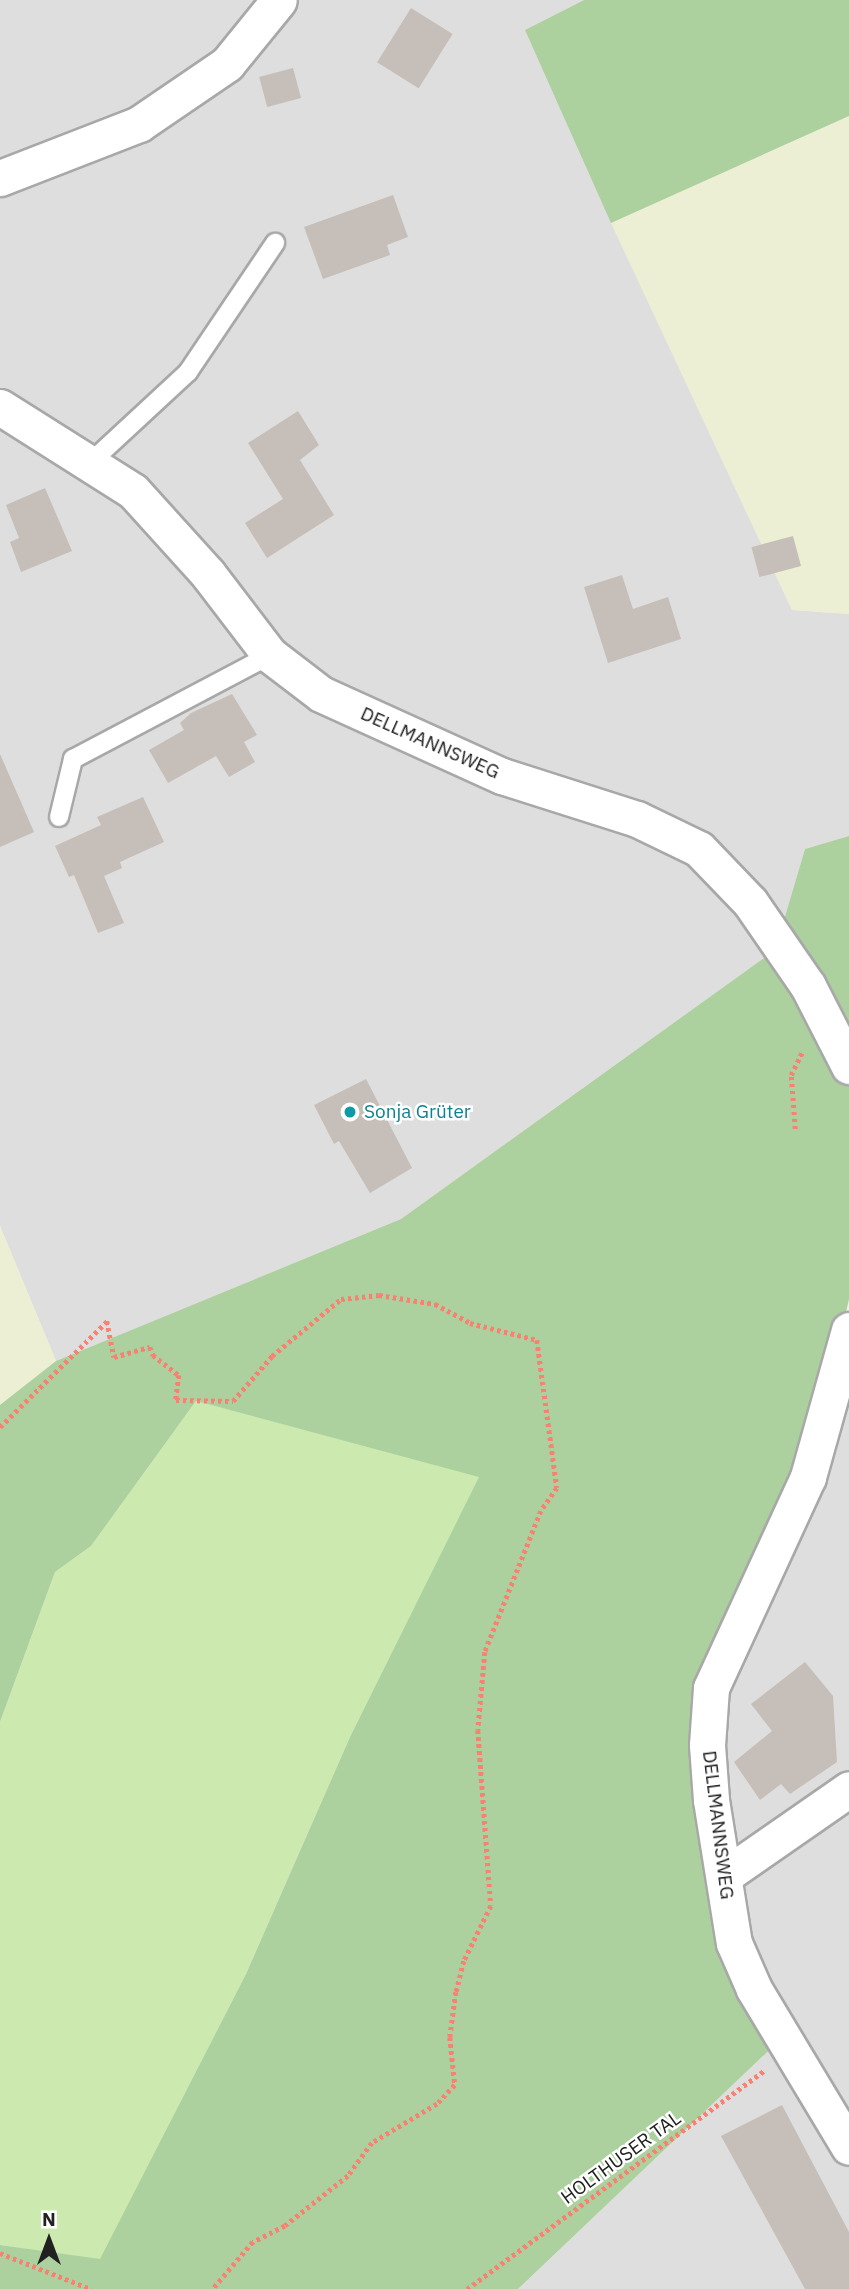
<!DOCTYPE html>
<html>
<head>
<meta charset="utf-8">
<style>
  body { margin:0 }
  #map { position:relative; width:849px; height:2289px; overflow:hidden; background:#f2efe8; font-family:"IBM Plex Sans",sans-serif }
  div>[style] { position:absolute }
  .residential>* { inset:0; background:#dfdede }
  .farmland>* { inset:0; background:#edefd4 }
  .grass>* { inset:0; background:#cceab0 }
  .forest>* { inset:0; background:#acd09e }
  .building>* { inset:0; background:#c6beb8; transform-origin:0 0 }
  .path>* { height:4.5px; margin-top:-2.25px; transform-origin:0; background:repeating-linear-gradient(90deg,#f98172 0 3.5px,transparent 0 7px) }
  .roads { filter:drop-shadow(2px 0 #a8a8a8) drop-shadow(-2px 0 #a8a8a8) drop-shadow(0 2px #a8a8a8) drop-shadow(0 -2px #a8a8a8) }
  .service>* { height:18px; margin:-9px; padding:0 9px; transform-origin:9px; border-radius:9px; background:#fff }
  .minor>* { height:35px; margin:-17.5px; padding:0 17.5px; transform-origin:17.5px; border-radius:17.5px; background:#fff }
  .dots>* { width:19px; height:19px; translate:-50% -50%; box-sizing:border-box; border:4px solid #fff; border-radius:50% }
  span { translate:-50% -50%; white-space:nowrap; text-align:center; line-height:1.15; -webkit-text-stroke:5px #fff; paint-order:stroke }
  .street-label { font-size:19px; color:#212121 }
  .culture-label { font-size:19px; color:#0d838f }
  .left { translate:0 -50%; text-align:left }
  .north { position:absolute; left:14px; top:2205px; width:70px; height:70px; -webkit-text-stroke:5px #fff; paint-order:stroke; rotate:0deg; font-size:19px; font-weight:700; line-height:28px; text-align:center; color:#212121 }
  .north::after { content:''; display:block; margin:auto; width:24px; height:32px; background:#212121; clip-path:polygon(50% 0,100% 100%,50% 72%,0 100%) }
</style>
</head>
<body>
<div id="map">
  <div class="residential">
    <i style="clip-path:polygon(0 0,584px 0,525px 30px,792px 610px,849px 614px,849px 836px,805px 849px,775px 950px,401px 1219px,56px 1361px,0 1226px)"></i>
    <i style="clip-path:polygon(849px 1360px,849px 2289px,518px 2289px,786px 2034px,736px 1943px,716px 1691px)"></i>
  </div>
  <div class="farmland">
    <i style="clip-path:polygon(849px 116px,849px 614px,792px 610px,611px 223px)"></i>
    <i style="clip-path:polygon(0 1226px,56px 1361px,0 1405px)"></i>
  </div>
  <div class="grass">
    <i style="clip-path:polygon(196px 1401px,480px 1476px,350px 1737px,246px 1974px,100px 2260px,0 2245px,0 1722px,55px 1572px,91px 1546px)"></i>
  </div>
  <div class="forest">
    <i style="clip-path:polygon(584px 0,849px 0,849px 116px,611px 223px,525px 30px)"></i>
    <i style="clip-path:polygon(849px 836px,849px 1299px,819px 1433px,709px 1689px,721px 1877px,784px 2036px,518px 2289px,0 2289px,0 2245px,100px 2259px,246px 1974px,350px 1737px,479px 1477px,196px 1401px,91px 1546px,55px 1572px,0 1722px,0 1405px,56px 1361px,401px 1219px,775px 950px,805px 849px)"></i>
  </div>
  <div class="building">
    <i style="left:411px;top:8px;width:49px;height:64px;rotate:32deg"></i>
    <i style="left:293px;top:68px;width:31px;height:35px;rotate:75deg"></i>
    <i style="clip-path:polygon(393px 195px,408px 237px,387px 245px,390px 255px,323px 279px,304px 227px)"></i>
    <i style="clip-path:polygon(298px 411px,319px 445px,300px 460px,334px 515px,267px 558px,245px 523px,283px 499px,248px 443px)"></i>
    <i style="clip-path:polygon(45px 488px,72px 551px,21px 572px,10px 542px,19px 538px,6px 505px)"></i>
    <i style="left:793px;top:536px;width:31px;height:43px;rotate:75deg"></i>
    <i style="clip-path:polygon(622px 575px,633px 609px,668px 597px,681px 639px,608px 663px,584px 587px)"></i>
    <i style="clip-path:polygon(232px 694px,257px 735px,244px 742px,255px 762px,229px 777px,216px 756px,168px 783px,149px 750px,184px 730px,180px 723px,191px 713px)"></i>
    <i style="clip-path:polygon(0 754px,34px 832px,0 847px)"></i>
    <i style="clip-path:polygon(143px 797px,164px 842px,120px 862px,122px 868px,104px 876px,124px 923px,98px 933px,74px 875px,69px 877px,55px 846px,101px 825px,97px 817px)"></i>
    <i style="clip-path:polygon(366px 1079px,412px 1168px,370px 1193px,339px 1141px,334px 1144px,314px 1105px)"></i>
    <i style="clip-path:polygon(805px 1662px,833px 1696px,837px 1762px,790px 1794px,781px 1784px,760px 1800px,734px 1762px,772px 1731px,751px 1704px)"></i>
    <i style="clip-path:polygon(782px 2105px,849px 2232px,849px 2289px,805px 2289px,721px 2136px)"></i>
  </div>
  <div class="path">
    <i style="left:795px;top:1129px;width:54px;rotate:-94.2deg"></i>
    <i style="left:791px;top:1075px;width:25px;rotate:-64deg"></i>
    <i style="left:0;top:1427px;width:151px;rotate:-44.7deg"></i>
    <i style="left:107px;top:1321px;width:37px;rotate:79deg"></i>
    <i style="left:114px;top:1357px;width:37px;rotate:-16deg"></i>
    <i style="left:150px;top:1347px;width:9px;rotate:69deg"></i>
    <i style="left:153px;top:1355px;width:33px;rotate:38deg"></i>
    <i style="left:179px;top:1375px;width:25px;rotate:97deg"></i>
    <i style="left:176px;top:1400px;width:57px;rotate:1deg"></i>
    <i style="left:233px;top:1401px;width:60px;rotate:-49.1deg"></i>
    <i style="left:272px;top:1356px;width:89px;rotate:-39.6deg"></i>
    <i style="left:341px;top:1299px;width:38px;rotate:-6deg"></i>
    <i style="left:379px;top:1295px;width:57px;rotate:9.1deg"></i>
    <i style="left:435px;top:1304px;width:40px;rotate:28deg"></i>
    <i style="left:470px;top:1323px;width:69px;rotate:14.2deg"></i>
    <i style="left:537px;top:1340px;width:149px;rotate:82.3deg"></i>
    <i style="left:557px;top:1488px;width:28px;rotate:125deg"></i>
    <i style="left:541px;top:1511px;width:152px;rotate:111.7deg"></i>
    <i style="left:485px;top:1652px;width:78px;rotate:95.1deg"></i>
    <i style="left:478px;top:1730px;width:176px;rotate:85.8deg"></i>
    <i style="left:491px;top:1906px;width:61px;rotate:116.1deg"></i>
    <i style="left:464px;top:1961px;width:32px;rotate:104deg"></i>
    <i style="left:456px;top:1992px;width:45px;rotate:97.6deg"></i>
    <i style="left:450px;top:2037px;width:48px;rotate:84.1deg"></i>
    <i style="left:455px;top:2085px;width:26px;rotate:133deg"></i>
    <i style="left:437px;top:2104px;width:76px;rotate:149deg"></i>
    <i style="left:372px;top:2143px;width:41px;rotate:126deg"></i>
    <i style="left:348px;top:2176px;width:80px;rotate:141.6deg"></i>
    <i style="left:285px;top:2226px;width:36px;rotate:153deg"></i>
    <i style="left:253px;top:2242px;width:62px;rotate:130.4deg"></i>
    <i style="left:0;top:2253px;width:98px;rotate:21.6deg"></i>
    <i style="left:467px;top:2289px;width:368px;rotate:-36.3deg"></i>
  </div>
  <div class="roads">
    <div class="service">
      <i style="left:92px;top:461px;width:131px;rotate:-42.8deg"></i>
      <i style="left:188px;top:372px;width:156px;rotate:-56deg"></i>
      <i style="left:59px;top:817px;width:60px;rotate:-76.4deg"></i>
      <i style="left:73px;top:759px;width:223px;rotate:-27.8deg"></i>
    </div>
    <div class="minor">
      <i style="left:0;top:178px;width:149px;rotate:-21.2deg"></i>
      <i style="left:139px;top:124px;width:107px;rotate:-34.3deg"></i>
      <i style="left:227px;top:64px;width:82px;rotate:-50.9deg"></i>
      <i style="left:0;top:407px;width:157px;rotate:32.3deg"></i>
      <i style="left:133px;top:491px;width:112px;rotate:47.9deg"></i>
      <i style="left:208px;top:574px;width:102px;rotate:52.6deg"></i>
      <i style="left:270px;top:655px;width:64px;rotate:37.4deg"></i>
      <i style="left:321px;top:694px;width:199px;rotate:24.4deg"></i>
      <i style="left:502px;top:776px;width:142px;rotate:17.7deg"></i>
      <i style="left:637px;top:819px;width:69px;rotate:25.8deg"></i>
      <i style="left:699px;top:849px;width:74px;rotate:46.1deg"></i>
      <i style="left:750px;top:902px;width:102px;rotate:55.4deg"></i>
      <i style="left:808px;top:986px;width:90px;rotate:62.9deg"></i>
      <i style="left:849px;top:1330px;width:153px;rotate:105.6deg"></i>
      <i style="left:808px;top:1477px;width:232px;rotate:114.7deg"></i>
      <i style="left:711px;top:1688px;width:57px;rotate:94deg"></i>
      <i style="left:707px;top:1745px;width:55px;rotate:85.8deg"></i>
      <i style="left:711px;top:1800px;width:145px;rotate:80.9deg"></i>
      <i style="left:734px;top:1943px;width:50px;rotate:66.5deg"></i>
      <i style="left:754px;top:1989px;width:184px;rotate:59deg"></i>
      <i style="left:724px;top:1876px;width:152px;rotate:-34.8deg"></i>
    </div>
  </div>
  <div class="dots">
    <i style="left:350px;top:1112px;background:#0f9aa8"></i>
  </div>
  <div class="street-label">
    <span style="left:430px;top:743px;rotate:24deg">DELLMANNSWEG</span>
    <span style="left:718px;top:1825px;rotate:83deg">DELLMANNSWEG</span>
    <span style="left:621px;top:2158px;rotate:-36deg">HOLTHUSER TAL</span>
  </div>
  <div class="culture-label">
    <span class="left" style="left:364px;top:1112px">Sonja Grüter</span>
  </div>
  <div class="north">N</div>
</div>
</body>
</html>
